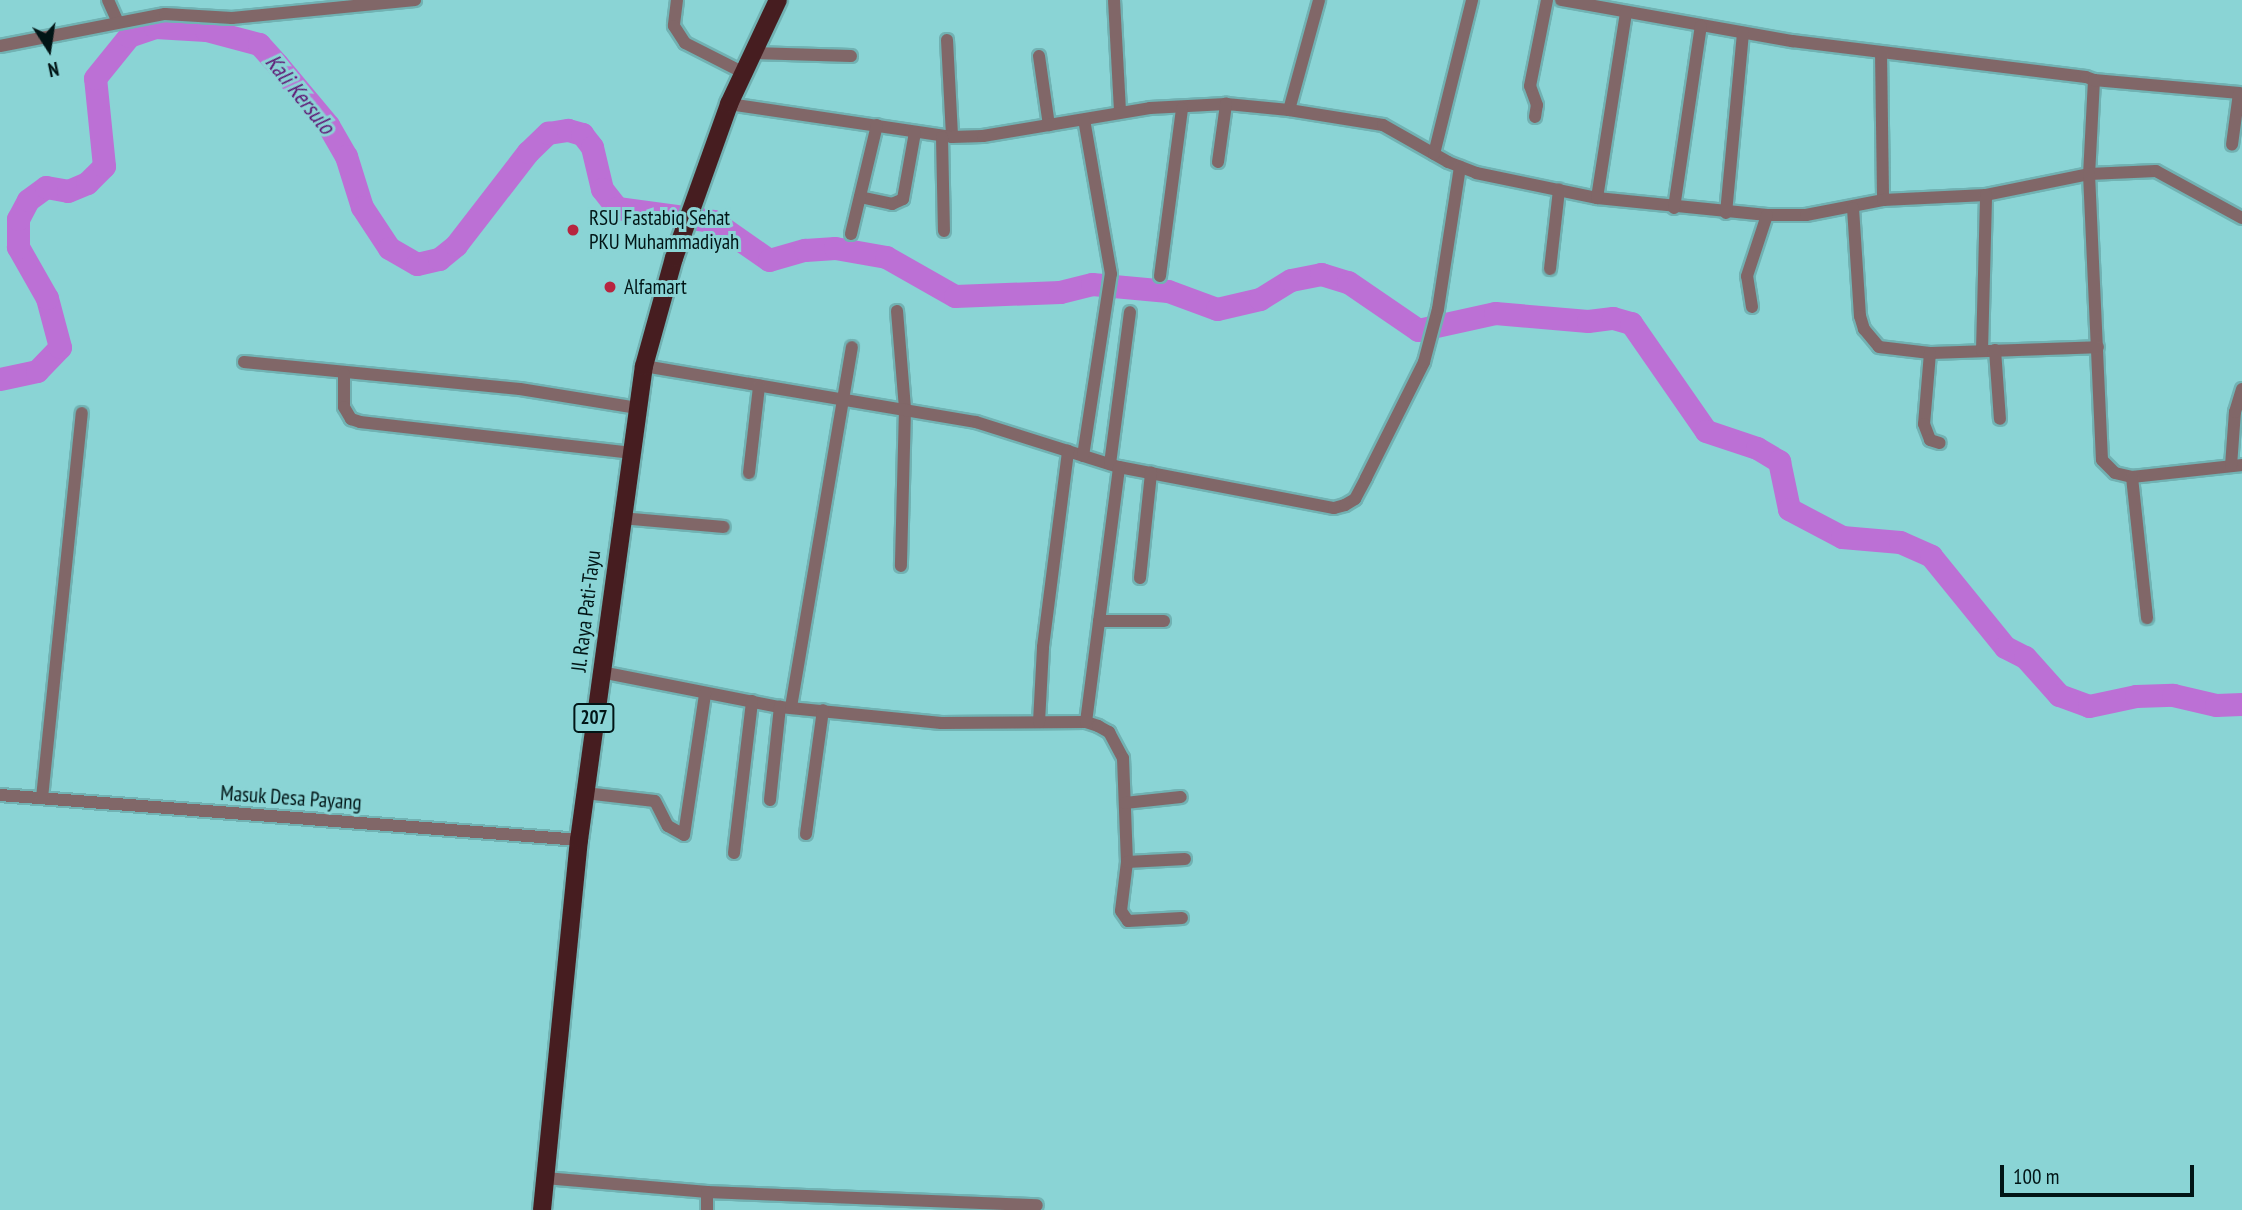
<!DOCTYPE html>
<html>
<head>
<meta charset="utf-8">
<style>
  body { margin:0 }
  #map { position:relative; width:2242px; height:1210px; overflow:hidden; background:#8ad4d5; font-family:"PT Sans Narrow",sans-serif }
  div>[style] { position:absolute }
  .river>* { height:23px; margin:-11.5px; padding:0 11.5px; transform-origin:11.5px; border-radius:11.5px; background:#bc70d5 }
  .roads { filter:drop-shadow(2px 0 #71b2b3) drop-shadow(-2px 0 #71b2b3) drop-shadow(0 2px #71b2b3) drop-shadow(0 -2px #71b2b3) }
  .minor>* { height:12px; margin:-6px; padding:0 6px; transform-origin:6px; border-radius:6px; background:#816768 }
  .primary>* { height:18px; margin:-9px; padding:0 9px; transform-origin:9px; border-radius:9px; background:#461d20 }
  .dots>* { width:19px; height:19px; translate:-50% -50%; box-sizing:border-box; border:4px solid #8ad4d5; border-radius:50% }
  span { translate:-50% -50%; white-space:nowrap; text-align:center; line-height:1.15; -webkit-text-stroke:6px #8ad4d5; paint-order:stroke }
  .shield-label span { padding:2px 5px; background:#8ad4d5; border:2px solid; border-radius:5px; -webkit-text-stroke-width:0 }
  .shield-label { font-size:19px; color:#011516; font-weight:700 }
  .poi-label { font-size:21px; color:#011516 }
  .left { translate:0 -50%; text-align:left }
  .street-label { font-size:21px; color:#011516 }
  .water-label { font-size:23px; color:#5e1673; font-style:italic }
  .north { position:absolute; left:14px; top:14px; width:70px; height:70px; -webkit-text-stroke:5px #8ad4d5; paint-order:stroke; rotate:168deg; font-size:19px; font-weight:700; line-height:28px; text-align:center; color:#011516 }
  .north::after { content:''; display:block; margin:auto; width:24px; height:32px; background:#011516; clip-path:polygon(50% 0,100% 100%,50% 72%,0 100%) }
  .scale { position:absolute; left:2000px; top:1165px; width:194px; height:32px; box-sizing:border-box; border:4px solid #011516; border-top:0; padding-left:9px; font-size:21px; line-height:24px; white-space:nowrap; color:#011516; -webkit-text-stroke:5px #8ad4d5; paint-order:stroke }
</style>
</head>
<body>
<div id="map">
  <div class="river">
    <i style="left:0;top:379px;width:38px;rotate:-12deg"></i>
    <i style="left:37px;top:371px;width:33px;rotate:-46deg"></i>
    <i style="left:60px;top:347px;width:51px;rotate:-104.9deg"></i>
    <i style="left:47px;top:298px;width:59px;rotate:-119.6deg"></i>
    <i style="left:18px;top:247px;width:28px;rotate:-90deg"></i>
    <i style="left:18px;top:219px;width:21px;rotate:-62deg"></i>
    <i style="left:28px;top:200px;width:22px;rotate:-36deg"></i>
    <i style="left:46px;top:187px;width:22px;rotate:10deg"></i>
    <i style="left:68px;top:191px;width:21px;rotate:-23deg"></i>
    <i style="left:87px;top:183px;width:24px;rotate:-45deg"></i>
    <i style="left:104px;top:166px;width:88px;rotate:-95.8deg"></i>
    <i style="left:95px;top:78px;width:54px;rotate:-51deg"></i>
    <i style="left:129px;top:36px;width:28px;rotate:-19deg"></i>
    <i style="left:155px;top:27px;width:51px;rotate:3.4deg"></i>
    <i style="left:206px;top:30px;width:55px;rotate:14.8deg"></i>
    <i style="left:259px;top:44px;width:27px;rotate:48deg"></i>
    <i style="left:277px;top:64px;width:80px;rotate:50.1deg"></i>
    <i style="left:328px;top:125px;width:36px;rotate:60deg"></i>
    <i style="left:346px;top:156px;width:53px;rotate:72.6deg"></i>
    <i style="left:362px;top:207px;width:49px;rotate:56.6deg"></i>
    <i style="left:389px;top:248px;width:32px;rotate:30deg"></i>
    <i style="left:417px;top:264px;width:23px;rotate:-13deg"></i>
    <i style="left:439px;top:259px;width:22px;rotate:-39deg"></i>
    <i style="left:456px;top:245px;width:118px;rotate:-52.3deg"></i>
    <i style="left:528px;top:152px;width:28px;rotate:-44deg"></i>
    <i style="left:548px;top:133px;width:20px;rotate:-9deg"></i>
    <i style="left:568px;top:130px;width:15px;rotate:16deg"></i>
    <i style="left:582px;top:134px;width:16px;rotate:52deg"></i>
    <i style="left:592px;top:147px;width:43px;rotate:76.6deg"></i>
    <i style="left:602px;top:189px;width:24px;rotate:52deg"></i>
    <i style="left:617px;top:208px;width:97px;rotate:7.7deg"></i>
    <i style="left:713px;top:221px;width:68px;rotate:34.9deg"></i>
    <i style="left:769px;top:260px;width:37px;rotate:-16deg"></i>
    <i style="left:805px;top:250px;width:30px;rotate:-4deg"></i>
    <i style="left:835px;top:248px;width:52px;rotate:10deg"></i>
    <i style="left:886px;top:257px;width:79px;rotate:29.5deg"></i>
    <i style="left:955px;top:296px;width:105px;rotate:-2.2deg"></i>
    <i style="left:1060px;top:292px;width:33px;rotate:-14deg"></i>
    <i style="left:1092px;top:284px;width:76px;rotate:5.3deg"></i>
    <i style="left:1168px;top:291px;width:52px;rotate:20.2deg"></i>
    <i style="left:1217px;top:309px;width:44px;rotate:-13.1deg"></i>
    <i style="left:1260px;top:299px;width:36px;rotate:-32deg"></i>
    <i style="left:1291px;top:280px;width:31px;rotate:-11deg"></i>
    <i style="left:1321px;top:274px;width:28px;rotate:17deg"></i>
    <i style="left:1348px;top:282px;width:85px;rotate:34.4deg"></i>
    <i style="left:1418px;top:330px;width:79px;rotate:-12.4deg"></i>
    <i style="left:1495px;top:313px;width:93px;rotate:4.9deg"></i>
    <i style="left:1588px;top:321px;width:25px;rotate:-7deg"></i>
    <i style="left:1613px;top:318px;width:19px;rotate:16deg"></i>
    <i style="left:1631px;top:323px;width:131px;rotate:55.2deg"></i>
    <i style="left:1706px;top:431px;width:54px;rotate:18.4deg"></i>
    <i style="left:1757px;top:448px;width:26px;rotate:31deg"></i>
    <i style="left:1779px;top:461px;width:49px;rotate:78.2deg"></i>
    <i style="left:1789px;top:509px;width:60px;rotate:27.8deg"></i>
    <i style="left:1842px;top:537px;width:58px;rotate:4.9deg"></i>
    <i style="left:1900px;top:542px;width:34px;rotate:24deg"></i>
    <i style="left:1931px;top:556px;width:117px;rotate:50.9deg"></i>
    <i style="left:2005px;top:647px;width:22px;rotate:27deg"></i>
    <i style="left:2025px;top:657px;width:51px;rotate:48.2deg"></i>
    <i style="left:2059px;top:695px;width:32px;rotate:20deg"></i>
    <i style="left:2089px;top:706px;width:48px;rotate:-12deg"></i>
    <i style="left:2136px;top:696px;width:37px;rotate:-2deg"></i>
    <i style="left:2173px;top:695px;width:44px;rotate:13.1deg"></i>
    <i style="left:2216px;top:705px;width:26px;rotate:-2deg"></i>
  </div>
  <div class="roads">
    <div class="minor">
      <i style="left:108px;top:0;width:24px;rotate:66deg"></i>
      <i style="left:677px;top:0;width:26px;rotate:97deg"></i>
      <i style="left:674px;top:26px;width:20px;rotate:57deg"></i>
      <i style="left:685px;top:43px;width:66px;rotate:27deg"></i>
      <i style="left:1114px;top:0;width:112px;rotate:86.9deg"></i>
      <i style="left:1561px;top:0;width:235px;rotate:10.1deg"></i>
      <i style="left:1792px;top:41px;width:296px;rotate:7deg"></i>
      <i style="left:2086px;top:77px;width:9px;rotate:21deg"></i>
      <i style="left:2094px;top:80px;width:94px;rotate:93deg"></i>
      <i style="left:2089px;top:174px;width:67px;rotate:-2.6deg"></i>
      <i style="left:2156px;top:171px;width:98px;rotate:28.7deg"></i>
      <i style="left:947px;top:40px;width:97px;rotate:87deg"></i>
      <i style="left:0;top:46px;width:168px;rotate:-11deg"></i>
      <i style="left:165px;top:14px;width:67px;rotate:3.4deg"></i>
      <i style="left:232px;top:18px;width:184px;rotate:-5.6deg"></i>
      <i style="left:1881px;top:52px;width:148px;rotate:89.2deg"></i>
      <i style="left:753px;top:53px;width:98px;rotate:1.8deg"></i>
      <i style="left:1039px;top:56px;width:70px;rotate:81.8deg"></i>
      <i style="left:2094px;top:80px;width:146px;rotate:5.1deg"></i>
      <i style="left:2239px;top:93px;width:52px;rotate:97.7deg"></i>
      <i style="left:729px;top:104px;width:225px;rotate:8.4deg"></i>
      <i style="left:952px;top:137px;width:31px;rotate:-2deg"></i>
      <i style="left:983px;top:136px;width:169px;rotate:-9.5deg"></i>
      <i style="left:1150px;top:108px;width:76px;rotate:-3deg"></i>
      <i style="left:1226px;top:104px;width:63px;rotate:5.4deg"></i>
      <i style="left:1289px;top:110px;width:95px;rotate:9.1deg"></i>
      <i style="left:1383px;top:125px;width:75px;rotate:29.6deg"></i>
      <i style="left:1448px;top:162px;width:30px;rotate:21deg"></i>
      <i style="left:1476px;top:173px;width:124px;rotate:11.7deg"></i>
      <i style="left:1597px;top:198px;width:171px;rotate:5.7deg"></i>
      <i style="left:1767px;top:215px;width:39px"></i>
      <i style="left:1806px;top:215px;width:78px;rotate:-11deg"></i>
      <i style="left:1883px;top:200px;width:103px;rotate:-2.8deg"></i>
      <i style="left:1986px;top:195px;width:105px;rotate:-11.5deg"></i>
      <i style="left:2089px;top:174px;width:286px;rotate:87.4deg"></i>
      <i style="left:2102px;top:460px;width:18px;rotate:45deg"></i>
      <i style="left:2115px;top:473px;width:17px;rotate:13deg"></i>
      <i style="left:2132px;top:477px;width:111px;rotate:-6.2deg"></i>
      <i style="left:1289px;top:110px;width:114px;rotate:-74.7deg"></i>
      <i style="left:1535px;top:117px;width:12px;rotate:-81deg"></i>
      <i style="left:1537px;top:105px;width:20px;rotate:-110deg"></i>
      <i style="left:1530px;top:86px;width:88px;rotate:-78.8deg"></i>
      <i style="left:942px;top:137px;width:94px;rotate:88.8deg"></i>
      <i style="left:1434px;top:154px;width:159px;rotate:-76.1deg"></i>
      <i style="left:1218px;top:162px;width:59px;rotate:-82.1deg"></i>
      <i style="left:860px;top:197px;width:33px;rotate:12deg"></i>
      <i style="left:892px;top:204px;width:12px;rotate:-24deg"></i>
      <i style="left:903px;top:199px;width:68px;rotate:-79.8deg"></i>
      <i style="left:1597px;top:198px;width:187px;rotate:-81.1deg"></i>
      <i style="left:1674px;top:208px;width:184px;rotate:-81.6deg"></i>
      <i style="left:1853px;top:208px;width:108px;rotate:86.3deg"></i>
      <i style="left:1860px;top:316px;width:14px;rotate:73deg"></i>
      <i style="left:1864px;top:329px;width:23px;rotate:50deg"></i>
      <i style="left:1879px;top:347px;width:51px;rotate:6.7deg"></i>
      <i style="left:1930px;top:353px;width:168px;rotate:-2deg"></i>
      <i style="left:1726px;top:213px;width:181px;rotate:-84.6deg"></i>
      <i style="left:851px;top:234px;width:112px;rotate:-76.6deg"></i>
      <i style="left:1550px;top:269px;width:80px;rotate:-83.5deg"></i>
      <i style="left:1160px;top:276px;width:169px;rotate:-82.5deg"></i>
      <i style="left:1752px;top:307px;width:31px;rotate:-99deg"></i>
      <i style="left:1747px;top:276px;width:64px;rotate:-71.8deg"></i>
      <i style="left:897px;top:311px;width:98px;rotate:85.3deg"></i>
      <i style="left:905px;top:409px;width:157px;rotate:91.5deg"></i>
      <i style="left:1995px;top:350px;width:69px;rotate:85.9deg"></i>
      <i style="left:1982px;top:351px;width:156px;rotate:-88.5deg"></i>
      <i style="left:1930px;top:353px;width:71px;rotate:94.8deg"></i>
      <i style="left:1924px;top:424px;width:17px;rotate:69deg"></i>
      <i style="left:1930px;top:440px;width:10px;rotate:17deg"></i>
      <i style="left:244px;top:362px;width:277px;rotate:5.6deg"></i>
      <i style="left:520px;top:389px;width:119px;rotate:9.2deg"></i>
      <i style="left:644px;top:366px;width:337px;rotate:9.6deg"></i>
      <i style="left:976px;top:422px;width:150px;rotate:17.5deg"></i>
      <i style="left:1119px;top:467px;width:219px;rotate:10.8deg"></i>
      <i style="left:1334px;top:508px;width:11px;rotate:-15deg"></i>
      <i style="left:1345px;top:505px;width:12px;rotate:-31deg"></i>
      <i style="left:1355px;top:499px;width:24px;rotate:-62deg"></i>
      <i style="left:1366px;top:478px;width:130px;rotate:-63.4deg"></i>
      <i style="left:1424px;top:362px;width:55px;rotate:-75.2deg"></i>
      <i style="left:1438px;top:309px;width:144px;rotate:-81.2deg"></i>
      <i style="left:344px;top:374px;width:33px;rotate:90deg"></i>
      <i style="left:344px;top:407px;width:14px;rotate:60deg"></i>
      <i style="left:351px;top:419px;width:9px;rotate:18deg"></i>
      <i style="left:360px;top:422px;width:272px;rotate:6.5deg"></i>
      <i style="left:1083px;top:456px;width:184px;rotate:-81.3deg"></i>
      <i style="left:1111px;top:274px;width:156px;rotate:-99.9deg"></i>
      <i style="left:1110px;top:464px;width:153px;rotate:-82.5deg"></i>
      <i style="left:2231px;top:466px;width:54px;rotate:-85.8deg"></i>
      <i style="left:2235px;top:412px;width:24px;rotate:-73deg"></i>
      <i style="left:749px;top:473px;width:88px;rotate:-83.4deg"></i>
      <i style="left:2132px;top:477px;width:142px;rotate:83.9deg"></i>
      <i style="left:621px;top:518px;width:103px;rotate:5deg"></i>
      <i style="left:1140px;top:578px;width:106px;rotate:-84deg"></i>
      <i style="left:1099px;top:621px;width:65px"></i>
      <i style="left:601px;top:672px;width:182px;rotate:11.1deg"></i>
      <i style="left:780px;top:707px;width:162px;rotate:5.7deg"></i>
      <i style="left:941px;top:723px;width:145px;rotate:-0.4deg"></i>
      <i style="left:1086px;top:722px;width:13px;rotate:18deg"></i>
      <i style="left:1098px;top:726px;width:13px;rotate:29deg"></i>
      <i style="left:1109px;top:732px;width:30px;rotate:62deg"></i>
      <i style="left:1123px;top:758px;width:104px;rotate:87.8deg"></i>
      <i style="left:1127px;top:862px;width:49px;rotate:97deg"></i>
      <i style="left:1121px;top:911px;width:12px;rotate:55deg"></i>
      <i style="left:1128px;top:921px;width:54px;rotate:-3.2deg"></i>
      <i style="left:791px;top:707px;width:365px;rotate:-80.4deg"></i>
      <i style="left:1039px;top:722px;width:75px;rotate:-86.9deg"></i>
      <i style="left:1043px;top:647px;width:198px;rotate:-82.7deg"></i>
      <i style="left:1086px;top:722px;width:257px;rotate:-82.6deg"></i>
      <i style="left:585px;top:793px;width:70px;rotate:6.5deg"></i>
      <i style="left:655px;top:801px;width:28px;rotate:63deg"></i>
      <i style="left:668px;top:826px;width:18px;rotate:29deg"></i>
      <i style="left:684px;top:835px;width:143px;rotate:-81.5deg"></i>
      <i style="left:0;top:795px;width:581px;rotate:4.44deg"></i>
      <i style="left:42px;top:798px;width:387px;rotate:-84.1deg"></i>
      <i style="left:770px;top:800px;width:94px;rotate:-83.9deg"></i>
      <i style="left:1125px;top:803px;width:56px;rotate:-6.1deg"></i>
      <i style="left:806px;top:834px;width:125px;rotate:-82.2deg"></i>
      <i style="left:734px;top:853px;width:153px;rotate:-83.2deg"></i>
      <i style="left:1127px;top:862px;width:58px;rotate:-3deg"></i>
      <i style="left:545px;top:1178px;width:163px;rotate:4.9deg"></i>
      <i style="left:707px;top:1192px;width:330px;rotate:2.3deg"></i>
      <i style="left:707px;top:1210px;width:18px;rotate:-90deg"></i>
    </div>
    <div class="primary">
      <i style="left:542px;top:1210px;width:372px;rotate:-84.3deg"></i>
      <i style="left:579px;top:840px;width:478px;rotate:-82.2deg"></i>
      <i style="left:644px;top:366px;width:112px;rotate:-74.5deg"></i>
      <i style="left:674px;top:258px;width:164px;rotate:-70.3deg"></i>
      <i style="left:729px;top:104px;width:115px;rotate:-64.8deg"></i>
    </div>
  </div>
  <div class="dots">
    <i style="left:573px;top:230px;background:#b7253f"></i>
    <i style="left:610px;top:287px;background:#b7253f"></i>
  </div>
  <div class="shield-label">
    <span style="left:594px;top:718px">207</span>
  </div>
  <div class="poi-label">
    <span class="left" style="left:589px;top:230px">RSU Fastabiq Sehat<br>PKU Muhammadiyah</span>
    <span class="left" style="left:624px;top:287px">Alfamart</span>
  </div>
  <div class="street-label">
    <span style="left:586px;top:611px;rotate:-83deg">Jl. Raya Pati-Tayu</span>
    <span style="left:291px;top:798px;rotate:4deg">Masuk Desa Payang</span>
  </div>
  <div class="water-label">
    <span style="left:300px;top:94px;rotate:51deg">Kali Kersulo</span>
  </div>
  <div class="north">N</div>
  <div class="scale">100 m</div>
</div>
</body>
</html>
